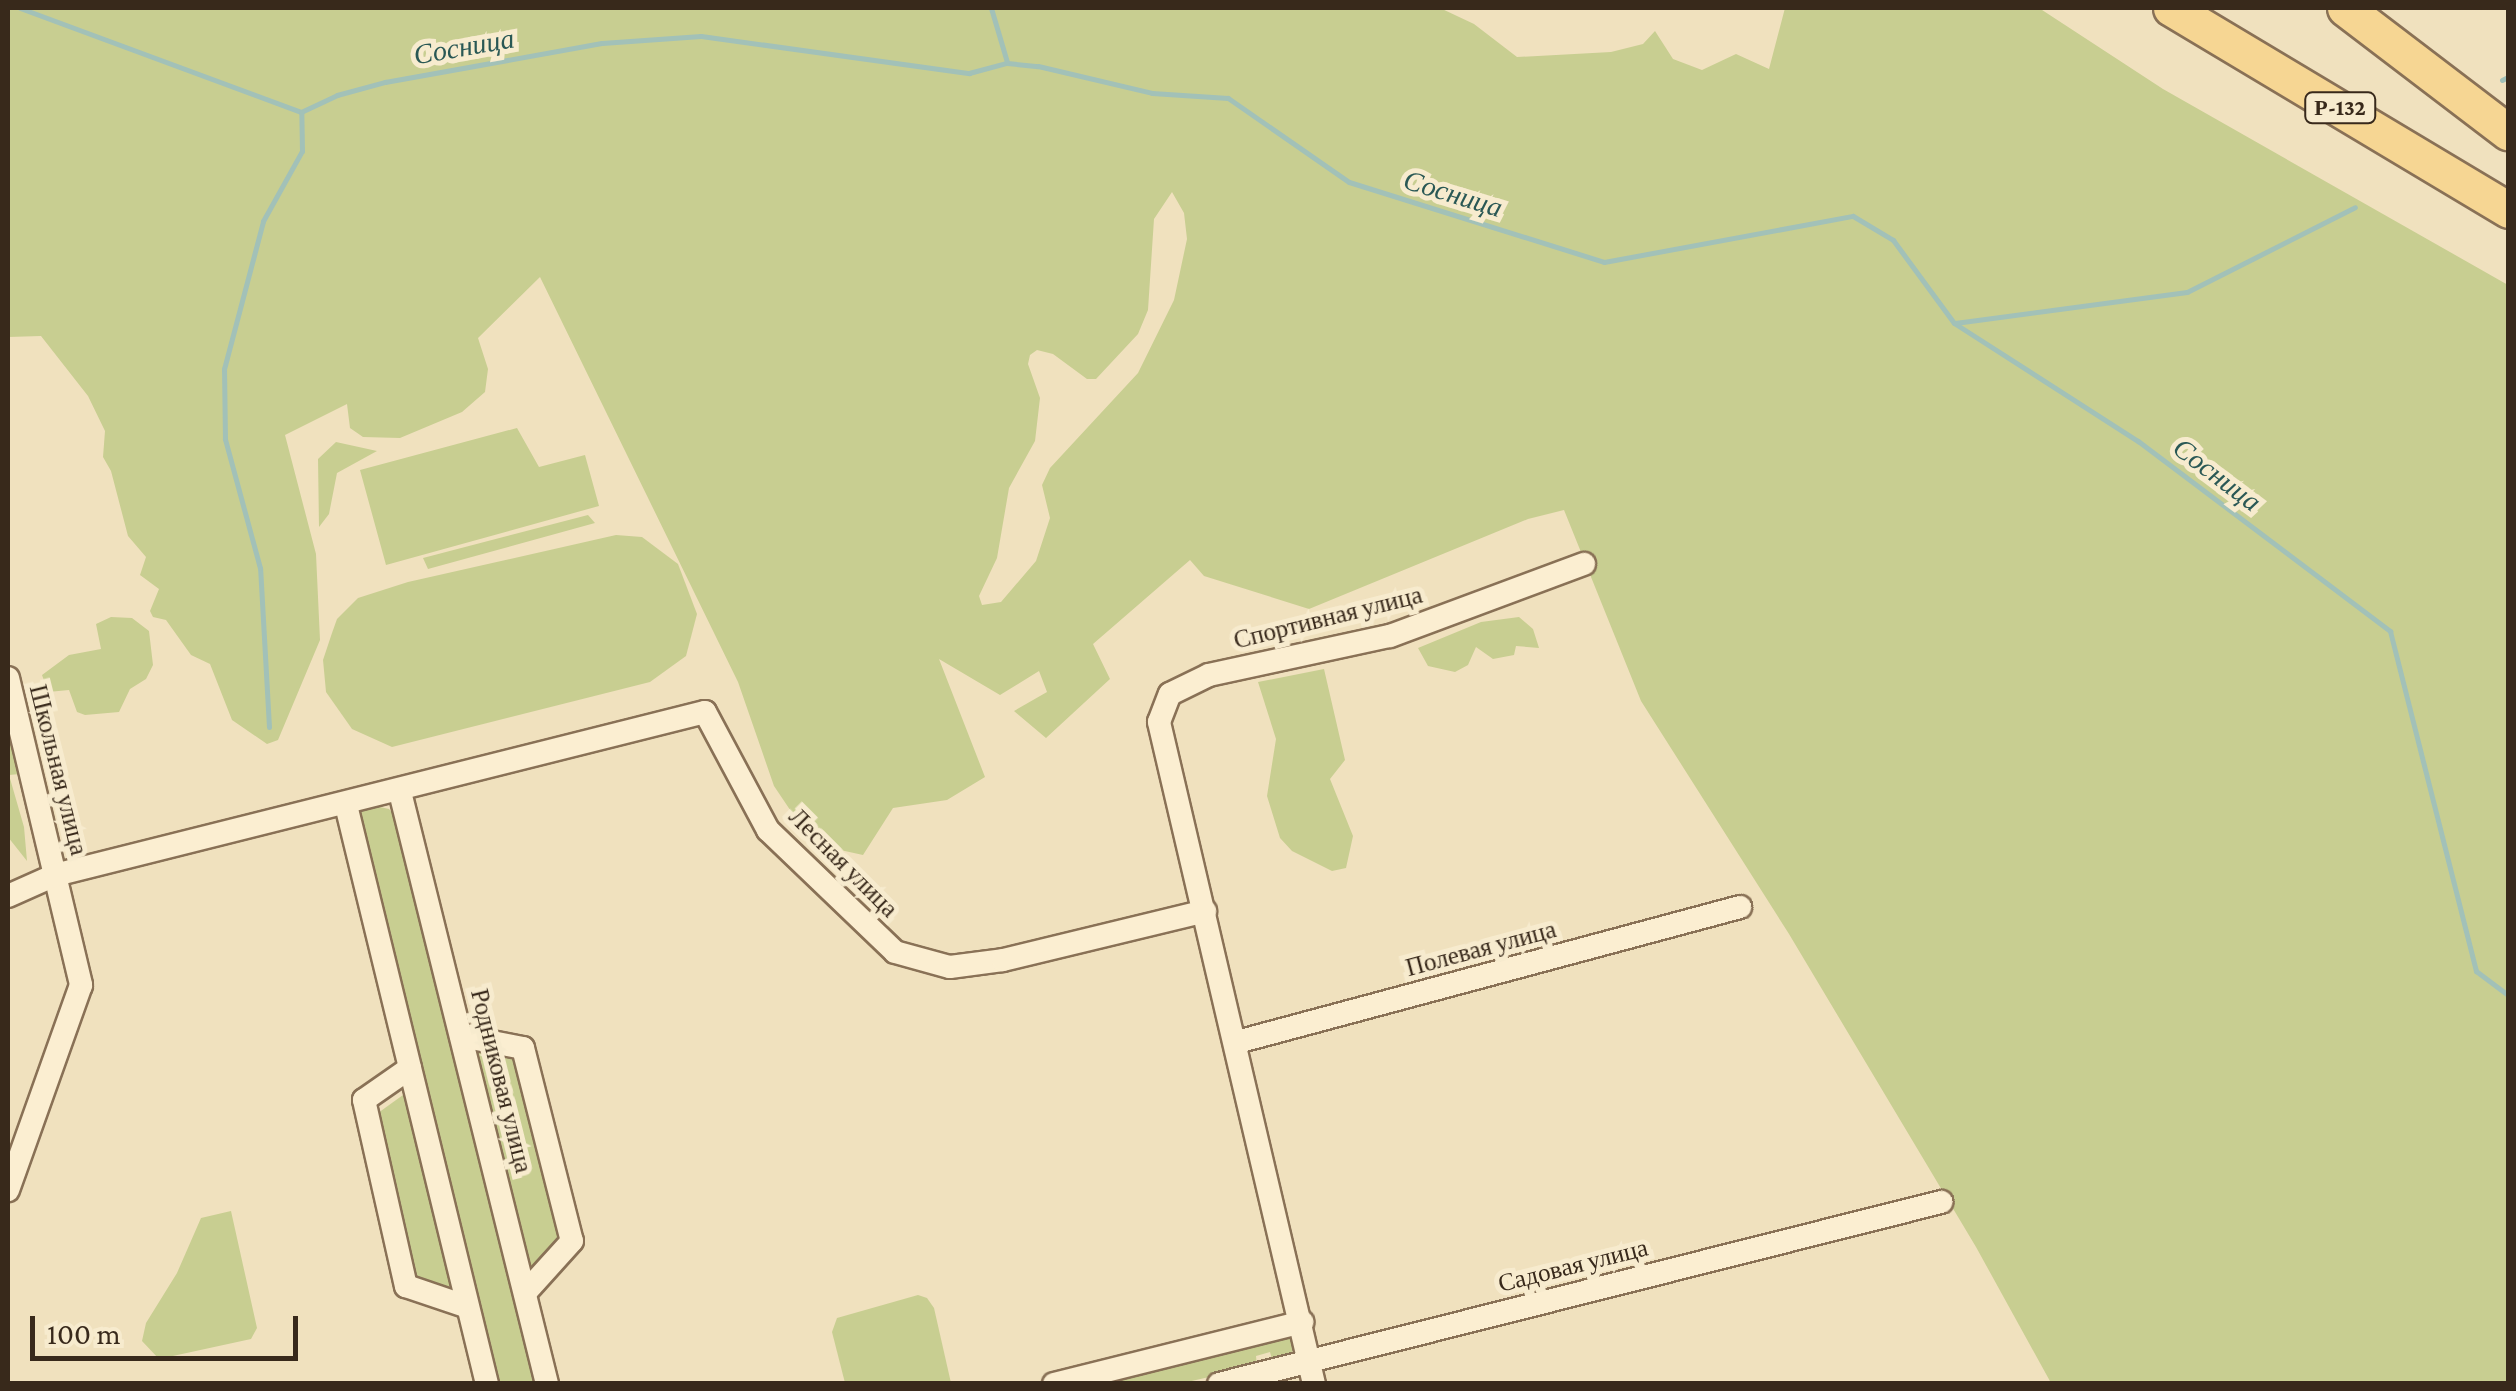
<!DOCTYPE html>
<html>
<head>
<meta charset="utf-8">
<style>
  body { margin:0 }
  #map { position:relative; width:2516px; height:1391px; overflow:hidden; background:#f0e1be; font-family:"Crimson Pro",serif }
  div>[style] { position:absolute }
  .green>* { inset:0; background:#c8ce91 }
  .stream>* { height:5px; margin:-2.5px; padding:0 2.5px; transform-origin:2.5px; border-radius:2.5px; background:#a2c1b8 }
  .roads { filter:drop-shadow(2px 0 #897156) drop-shadow(-2px 0 #897156) drop-shadow(0 2px #897156) drop-shadow(0 -2px #897156) }
  .street>* { height:22px; margin:-11px; padding:0 11px; transform-origin:11px; border-radius:11px; background:#fbeed1 }
  .primary>* { height:35px; margin:-17.5px; padding:0 17.5px; transform-origin:17.5px; border-radius:17.5px; background:#f6d693 }
  span { translate:-50% -50%; white-space:nowrap; text-align:center; line-height:1.15; -webkit-text-stroke:10px #f7ebce; paint-order:stroke }
  .shield-label span { padding:2px 8px; background:#f7ebce; border:2px solid; border-radius:8px; -webkit-text-stroke-width:0 }
  .shield-label { font-size:22px; color:#38291b; font-weight:700 }
  .street-label { font-size:25px; color:#38291b }
  .water-label { font-size:28px; color:#2a5855; font-style:italic }
  .frame { position:absolute; inset:0; border:10px solid #38291b; pointer-events:none }
  .scale { position:absolute; left:30px; top:1316px; width:268px; height:45px; box-sizing:border-box; border:5px solid #38291b; border-top:0; padding-left:12px; font-size:30px; line-height:35px; white-space:nowrap; color:#38291b; -webkit-text-stroke:8px #f7ebce; paint-order:stroke }
</style>
</head>
<body>
<div id="map">
  <div class="green">
    <i style="clip-path:polygon(evenodd,8px 8px,1440px 8px,1474px 24px,1517px 57px,1611px 52px,1643px 44px,1655px 31px,1673px 59px,1702px 70px,1736px 54px,1769px 69px,1785px 8px,2039px 8px,2163px 89px,2508px 285px,2508px 1383px,2051px 1383px,1976px 1247px,1789px 934px,1641px 701px,1564px 510px,1528px 519px,1309px 609px,1204px 576px,1190px 560px,1093px 644px,1110px 679px,1046px 738px,1014px 711px,1047px 692px,1039px 671px,1000px 695px,939px 659px,985px 777px,947px 800px,893px 808px,863px 855px,813px 844px,774px 786px,738px 682px,540px 277px,478px 338px,488px 369px,485px 392px,462px 412px,400px 438px,363px 437px,350px 428px,347px 404px,285px 435px,316px 554px,320px 640px,278px 740px,267px 744px,232px 720px,210px 664px,191px 655px,166px 620px,153px 617px,150px 611px,159px 589px,140px 575px,146px 557px,128px 536px,111px 471px,103px 457px,105px 431px,88px 396px,41px 336px,8px 337px,8px 8px,1172px 192px,1184px 213px,1187px 239px,1174px 300px,1138px 373px,1050px 468px,1042px 485px,1050px 518px,1036px 561px,1001px 602px,982px 605px,979px 596px,997px 558px,1009px 488px,1035px 441px,1040px 398px,1028px 364px,1030px 355px,1037px 350px,1053px 354px,1087px 379px,1096px 379px,1138px 334px,1148px 310px,1154px 219px,1172px 192px)"></i>
    <i style="clip-path:polygon(517px 428px,539px 467px,585px 455px,599px 506px,386px 565px,360px 470px)"></i>
    <i style="clip-path:polygon(336px 442px,377px 451px,337px 473px,329px 514px,319px 527px,318px 459px)"></i>
    <i style="clip-path:polygon(588px 515px,595px 523px,428px 569px,423px 558px)"></i>
    <i style="clip-path:polygon(616px 535px,642px 537px,678px 564px,697px 614px,686px 656px,650px 682px,392px 747px,352px 729px,326px 692px,323px 660px,332px 633px,337px 619px,358px 598px,408px 582px)"></i>
    <i style="clip-path:polygon(111px 617px,132px 618px,149px 631px,153px 665px,146px 679px,130px 689px,119px 712px,85px 715px,77px 712px,69px 690px,48px 692px,42px 675px,69px 655px,101px 649px,96px 624px)"></i>
    <i style="clip-path:polygon(1519px 617px,1533px 629px,1539px 648px,1516px 646px,1514px 655px,1493px 659px,1476px 647px,1468px 665px,1455px 672px,1428px 666px,1418px 648px,1481px 622px)"></i>
    <i style="clip-path:polygon(1324px 669px,1345px 760px,1330px 779px,1353px 836px,1346px 868px,1332px 871px,1292px 851px,1280px 838px,1267px 796px,1276px 739px,1258px 682px)"></i>
    <i style="clip-path:polygon(8px 709px,20px 774px,9px 775px,24px 827px,27px 861px,8px 837px)"></i>
    <i style="clip-path:polygon(375px 806px,389px 809px,404px 826px,538px 1383px,494px 1383px,355px 824px,362px 810px)"></i>
    <i style="clip-path:polygon(475px 1049px,508px 1051px,517px 1060px,559px 1228px,557px 1242px,532px 1272px,523px 1271px)"></i>
    <i style="clip-path:polygon(403px 1095px,412px 1097px,456px 1290px,447px 1295px,413px 1278px,378px 1113px)"></i>
    <i style="clip-path:polygon(231px 1211px,257px 1328px,251px 1339px,159px 1359px,142px 1341px,146px 1323px,177px 1273px,201px 1218px)"></i>
    <i style="clip-path:polygon(918px 1295px,927px 1298px,934px 1308px,951px 1383px,845px 1383px,832px 1332px,837px 1318px)"></i>
    <i style="clip-path:polygon(1287px 1333px,1300px 1342px,1286px 1359px,1273px 1363px,1270px 1352px,1256px 1356px,1257px 1366px,1183px 1383px,1076px 1384px)"></i>
  </div>
  <div class="stream">
    <i style="left:20px;top:8px;width:300px;rotate:20.3deg"></i>
    <i style="left:301px;top:112px;width:40px;rotate:-25deg"></i>
    <i style="left:337px;top:95px;width:50px;rotate:-15.2deg"></i>
    <i style="left:385px;top:82px;width:220px;rotate:-10.2deg"></i>
    <i style="left:602px;top:43px;width:99px;rotate:-4deg"></i>
    <i style="left:701px;top:36px;width:271px;rotate:7.9deg"></i>
    <i style="left:969px;top:73px;width:39px;rotate:-15deg"></i>
    <i style="left:1007px;top:63px;width:31px;rotate:6deg"></i>
    <i style="left:1038px;top:66px;width:117px;rotate:13.3deg"></i>
    <i style="left:1152px;top:93px;width:76px;rotate:3.8deg"></i>
    <i style="left:1228px;top:98px;width:147px;rotate:34.8deg"></i>
    <i style="left:1349px;top:182px;width:267px;rotate:17.4deg"></i>
    <i style="left:1604px;top:262px;width:253px;rotate:-10.5deg"></i>
    <i style="left:1853px;top:216px;width:47px;rotate:31deg"></i>
    <i style="left:1893px;top:240px;width:103px;rotate:53.7deg"></i>
    <i style="left:1954px;top:323px;width:219px;rotate:32.7deg"></i>
    <i style="left:2138px;top:441px;width:316px;rotate:37deg"></i>
    <i style="left:2390px;top:631px;width:351px;rotate:75.8deg"></i>
    <i style="left:2476px;top:971px;width:40px;rotate:37deg"></i>
    <i style="left:991px;top:8px;width:56px;rotate:73.5deg"></i>
    <i style="left:2502px;top:80px;width:7px;rotate:-27deg"></i>
    <i style="left:1955px;top:323px;width:234px;rotate:-7.6deg"></i>
    <i style="left:2187px;top:292px;width:188px;rotate:-26.8deg"></i>
    <i style="left:269px;top:727px;width:159px;rotate:-93.2deg"></i>
    <i style="left:260px;top:568px;width:134px;rotate:-105.2deg"></i>
    <i style="left:225px;top:439px;width:70px;rotate:-90.8deg"></i>
    <i style="left:224px;top:369px;width:153px;rotate:-75.2deg"></i>
    <i style="left:263px;top:221px;width:80px;rotate:-60.9deg"></i>
    <i style="left:302px;top:151px;width:39px;rotate:-91deg"></i>
  </div>
  <div class="roads">
    <div class="street">
      <i style="left:8px;top:678px;width:316px;rotate:76.6deg"></i>
      <i style="left:81px;top:985px;width:218px;rotate:109.6deg"></i>
      <i style="left:400px;top:792px;width:610px;rotate:76.05deg"></i>
      <i style="left:346px;top:805px;width:596px;rotate:76.31deg"></i>
      <i style="left:8px;top:896px;width:51px;rotate:-24.1deg"></i>
      <i style="left:55px;top:875px;width:670px;rotate:-14.08deg"></i>
      <i style="left:705px;top:712px;width:134px;rotate:61.9deg"></i>
      <i style="left:768px;top:830px;width:176px;rotate:43.8deg"></i>
      <i style="left:895px;top:952px;width:57px;rotate:15.3deg"></i>
      <i style="left:950px;top:967px;width:53px;rotate:-7.5deg"></i>
      <i style="left:1003px;top:960px;width:208px;rotate:-13.6deg"></i>
      <i style="left:461px;top:1036px;width:63px;rotate:11deg"></i>
      <i style="left:523px;top:1048px;width:199px;rotate:75.8deg"></i>
      <i style="left:572px;top:1241px;width:70px;rotate:132.1deg"></i>
      <i style="left:1237px;top:1042px;width:521px;rotate:-15.02deg"></i>
      <i style="left:410px;top:1068px;width:56px;rotate:145.2deg"></i>
      <i style="left:364px;top:1100px;width:191px;rotate:77.3deg"></i>
      <i style="left:406px;top:1286px;width:65px;rotate:18.7deg"></i>
      <i style="left:1054px;top:1384px;width:256px;rotate:-14deg"></i>
      <i style="left:1219px;top:1384px;width:745px;rotate:-14.15deg"></i>
      <i style="left:1314px;top:1384px;width:680px;rotate:-103.18deg"></i>
      <i style="left:1159px;top:722px;width:30px;rotate:-69deg"></i>
      <i style="left:1170px;top:694px;width:43px;rotate:-26deg"></i>
      <i style="left:1209px;top:675px;width:185px;rotate:-12.2deg"></i>
      <i style="left:1390px;top:636px;width:207px;rotate:-20.4deg"></i>
    </div>
    <div class="primary">
      <i style="left:2171px;top:8px;width:393px;rotate:30.9deg"></i>
      <i style="left:2345px;top:8px;width:205px;rotate:37.3deg"></i>
    </div>
  </div>
  <div class="shield-label">
    <span style="left:2340px;top:108px">Р-132</span>
  </div>
  <div class="street-label">
    <span style="left:1328px;top:618px;rotate:-14deg">Спортивная улица</span>
    <span style="left:58px;top:770px;rotate:76deg">Школьная улица</span>
    <span style="left:843px;top:863px;rotate:45deg">Лесная улица</span>
    <span style="left:1481px;top:949px;rotate:-15deg">Полевая улица</span>
    <span style="left:501px;top:1081px;rotate:76deg">Родниковая улица</span>
    <span style="left:1573px;top:1266px;rotate:-14deg">Садовая улица</span>
  </div>
  <div class="water-label">
    <span style="left:464px;top:47px;rotate:-10deg">Сосница</span>
    <span style="left:1453px;top:194px;rotate:17deg">Сосница</span>
    <span style="left:2217px;top:475px;rotate:37deg">Сосница</span>
  </div>
  <div class="frame"></div>
  <div class="scale">100 m</div>
</div>
</body>
</html>
